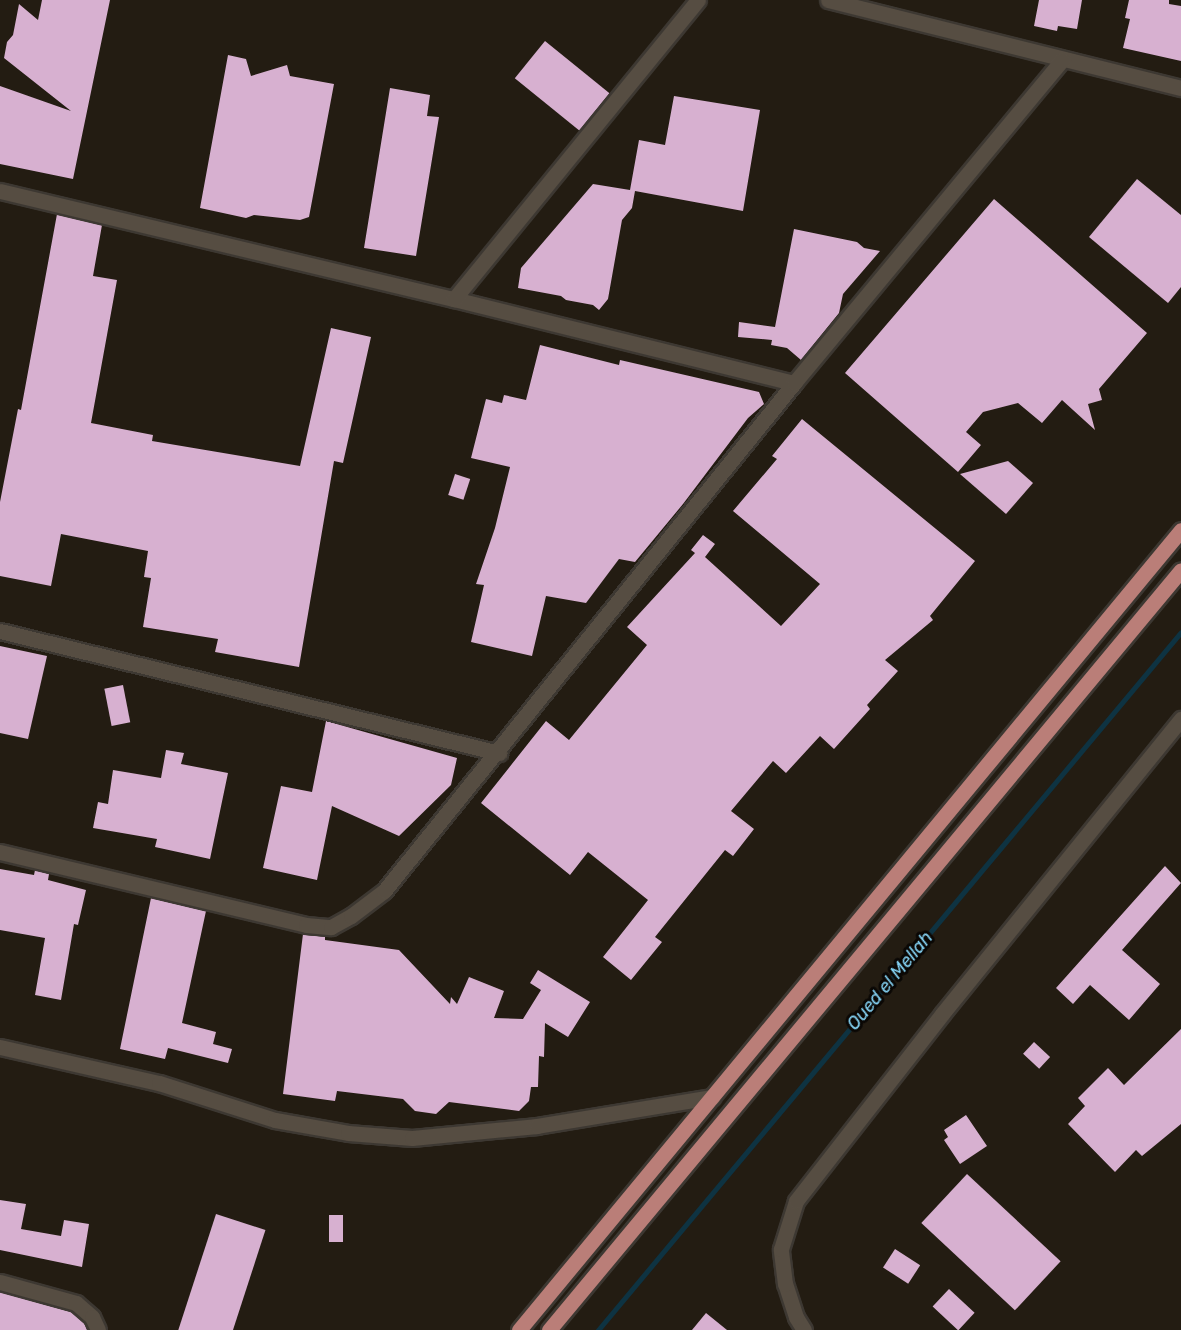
<!DOCTYPE html>
<html>
<head>
<meta charset="utf-8">
<style>
  body { margin:0 }
  #map { position:relative; width:1181px; height:1330px; overflow:hidden; background:#231c12; font-family:Rubik,sans-serif }
  div>[style] { position:absolute }
  .stream>* { height:5px; margin:-2.5px; padding:0 2.5px; transform-origin:2.5px; border-radius:2.5px; background:#0e3342 }
  .building>* { inset:0; background:#d7b0d0; transform-origin:0 0 }
  .roads { filter:drop-shadow(2px 0 #3d3832) drop-shadow(-2px 0 #3d3832) drop-shadow(0 2px #3d3832) drop-shadow(0 -2px #3d3832) }
  .minor>* { height:15px; margin:-7.5px; padding:0 7.5px; transform-origin:7.5px; border-radius:7.5px; background:#564d42 }
  .major>* { height:15px; margin:-7.5px; padding:0 7.5px; transform-origin:7.5px; border-radius:7.5px; background:#ba7e78 }
  span { translate:-50% -50%; white-space:nowrap; text-align:center; line-height:1.15; -webkit-text-stroke:6px #0a0704; paint-order:stroke }
  .water-label { font-size:18px; color:#86d5f7; font-style:italic }
</style>
</head>
<body>
<div id="map">
  <div class="stream">
    <i style="left:598px;top:1330px;width:909px;rotate:-50.13deg"></i>
  </div>
  <div class="building">
    <i style="clip-path:polygon(42px 0,110px 0,73px 179px,0 164px,0 86px,71px 111px,4px 58px,7px 42px,13px 35px,19px 4px,38px 20px)"></i>
    <i style="clip-path:polygon(1039px 0,1082px 0,1077px 29px,1058px 26px,1057px 31px,1034px 26px)"></i>
    <i style="clip-path:polygon(1129px 0,1169px 0,1169px 4px,1181px 6px,1181px 61px,1123px 48px,1130px 19px,1125px 18px)"></i>
    <i style="left:545px;top:41px;width:83px;height:48px;rotate:39deg"></i>
    <i style="clip-path:polygon(228px 55px,246px 59px,251px 76px,287px 65px,290px 76px,334px 84px,309px 217px,300px 220px,254px 215px,246px 218px,200px 208px)"></i>
    <i style="clip-path:polygon(390px 88px,430px 95px,427px 116px,439px 117px,416px 256px,364px 248px)"></i>
    <i style="clip-path:polygon(674px 96px,760px 110px,743px 211px,635px 191px,632px 208px,622px 220px,608px 299px,599px 310px,593px 305px,566px 300px,561px 296px,518px 288px,521px 268px,593px 184px,630px 190px,639px 140px,665px 145px)"></i>
    <i style="clip-path:polygon(1137px 179px,1181px 215px,1181px 287px,1168px 303px,1089px 237px)"></i>
    <i style="clip-path:polygon(994px 199px,1147px 333px,1099px 389px,1102px 400px,1088px 404px,1095px 430px,1062px 400px,1042px 423px,1018px 403px,983px 412px,966px 432px,981px 445px,958px 472px,845px 373px)"></i>
    <i style="clip-path:polygon(57px 214px,102px 225px,93px 276px,117px 280px,91px 423px,153px 435px,152px 441px,300px 466px,331px 328px,371px 337px,343px 463px,334px 461px,299px 667px,215px 652px,218px 639px,143px 627px,151px 578px,144px 577px,148px 551px,61px 534px,51px 586px,0 576px,0 502px,18px 409px,21px 410px)"></i>
    <i style="clip-path:polygon(794px 229px,857px 242px,864px 248px,880px 251px,843px 294px,839px 313px,801px 360px,787px 348px,771px 345px,772px 340px,738px 337px,739px 322px,775px 327px)"></i>
    <i style="clip-path:polygon(540px 345px,619px 365px,620px 360px,759px 392px,764px 404px,748px 418px,683px 504px,635px 562px,619px 559px,586px 603px,546px 596px,532px 656px,471px 642px,484px 585px,476px 584px,495px 528px,510px 467px,471px 458px,486px 399px,502px 403px,504px 395px,526px 400px)"></i>
    <i style="clip-path:polygon(802px 419px,975px 561px,930px 616px,933px 620px,885px 660px,898px 671px,867px 705px,870px 709px,834px 749px,820px 736px,786px 773px,773px 761px,731px 811px,754px 829px,733px 856px,725px 850px,655px 937px,662px 942px,631px 980px,603px 957px,648px 900px,588px 852px,570px 875px,481px 803px,546px 721px,569px 740px,647px 645px,627px 627px,695px 553px,691px 550px,703px 535px,715px 544px,705px 557px,781px 626px,820px 584px,733px 511px,777px 459px,772px 456px)"></i>
    <i style="clip-path:polygon(1008px 461px,1033px 483px,1006px 514px,960px 474px)"></i>
    <i style="left:455px;top:474px;width:16px;height:22px;rotate:18deg"></i>
    <i style="clip-path:polygon(0 646px,47px 656px,28px 739px,0 733px)"></i>
    <i style="left:123px;top:685px;width:38px;height:19px;rotate:79deg"></i>
    <i style="clip-path:polygon(326px 721px,457px 758px,451px 785px,399px 836px,332px 806px,317px 880px,263px 868px,281px 786px,312px 792px)"></i>
    <i style="clip-path:polygon(166px 750px,184px 753px,181px 764px,228px 773px,210px 859px,155px 847px,157px 839px,93px 828px,98px 802px,108px 804px,113px 770px,161px 778px)"></i>
    <i style="clip-path:polygon(1165px 866px,1181px 883px,1122px 950px,1160px 984px,1129px 1020px,1090px 985px,1073px 1004px,1056px 988px)"></i>
    <i style="clip-path:polygon(0 869px,34px 875px,35px 870px,49px 874px,48px 880px,86px 890px,78px 925px,74px 924px,61px 1000px,35px 995px,45px 938px,0 930px)"></i>
    <i style="clip-path:polygon(151px 898px,206px 911px,182px 1023px,216px 1032px,213px 1044px,232px 1049px,228px 1063px,168px 1048px,165px 1059px,120px 1049px)"></i>
    <i style="clip-path:polygon(303px 934px,325px 936px,325px 940px,399px 950px,450px 1004px,451px 997px,457px 1004px,469px 977px,504px 991px,494px 1018px,523px 1019px,541px 990px,530px 983px,538px 970px,590px 1002px,568px 1037px,545px 1023px,544px 1057px,539px 1056px,538px 1087px,531px 1087px,529px 1101px,519px 1111px,449px 1102px,436px 1114px,415px 1111px,403px 1099px,337px 1091px,335px 1101px,283px 1094px)"></i>
    <i style="clip-path:polygon(1181px 1029px,1181px 1124px,1142px 1156px,1136px 1150px,1115px 1172px,1068px 1124px,1085px 1106px,1078px 1098px,1108px 1068px,1124px 1085px)"></i>
    <i style="left:1034px;top:1042px;width:22px;height:16px;rotate:43deg"></i>
    <i style="clip-path:polygon(966px 1115px,987px 1146px,960px 1164px,944px 1140px,948px 1137px,944px 1130px)"></i>
    <i style="left:967px;top:1174px;width:128px;height:67px;rotate:43deg"></i>
    <i style="clip-path:polygon(0 1200px,26px 1204px,21px 1229px,61px 1236px,64px 1220px,89px 1224px,82px 1267px,0 1250px)"></i>
    <i style="left:216px;top:1214px;width:52px;height:122px;rotate:18deg"></i>
    <i style="left:329px;top:1215px;width:14px;height:27px"></i>
    <i style="left:895px;top:1249px;width:30px;height:22px;rotate:33deg"></i>
    <i style="left:949px;top:1289px;width:35px;height:24px;rotate:43deg"></i>
    <i style="clip-path:polygon(0 1292px,71px 1312px,84px 1323px,87px 1330px,0 1330px)"></i>
    <i style="clip-path:polygon(706px 1313px,727px 1330px,692px 1330px)"></i>
  </div>
  <div class="roads">
    <div class="minor">
      <i style="left:828px;top:0;width:364px;rotate:14deg"></i>
      <i style="left:0;top:191px;width:467px;rotate:13.4deg"></i>
      <i style="left:454px;top:299px;width:350px;rotate:13.9deg"></i>
      <i style="left:454px;top:299px;width:386px;rotate:-50.8deg"></i>
      <i style="left:0;top:631px;width:514px;rotate:13.74deg"></i>
      <i style="left:0;top:852px;width:315px;rotate:13.4deg"></i>
      <i style="left:306px;top:925px;width:25px;rotate:5deg"></i>
      <i style="left:331px;top:927px;width:23px;rotate:-29deg"></i>
      <i style="left:351px;top:916px;width:41px;rotate:-37.1deg"></i>
      <i style="left:384px;top:891px;width:653px;rotate:-51.09deg"></i>
      <i style="left:794px;top:383px;width:420px;rotate:-50.3deg"></i>
      <i style="left:0;top:1047px;width:163px;rotate:12.8deg"></i>
      <i style="left:159px;top:1083px;width:122px;rotate:17.7deg"></i>
      <i style="left:275px;top:1120px;width:74px;rotate:10.1deg"></i>
      <i style="left:348px;top:1133px;width:64px;rotate:4.5deg"></i>
      <i style="left:412px;top:1138px;width:126px;rotate:-5.5deg"></i>
      <i style="left:537px;top:1126px;width:178px;rotate:-9.4deg"></i>
      <i style="left:0;top:1282px;width:79px;rotate:15.4deg"></i>
      <i style="left:76px;top:1303px;width:21px;rotate:41deg"></i>
      <i style="left:92px;top:1317px;width:14px;rotate:65deg"></i>
      <i style="left:804px;top:1330px;width:15px;rotate:-122deg"></i>
      <i style="left:796px;top:1317px;width:35px;rotate:-108deg"></i>
      <i style="left:785px;top:1284px;width:35px;rotate:-97deg"></i>
      <i style="left:781px;top:1249px;width:50px;rotate:-72.6deg"></i>
      <i style="left:796px;top:1201px;width:237px;rotate:-52deg"></i>
      <i style="left:942px;top:1014px;width:380px;rotate:-51deg"></i>
    </div>
    <div class="major">
      <i style="left:519px;top:1330px;width:1038px;rotate:-50.39deg"></i>
      <i style="left:549px;top:1330px;width:988px;rotate:-50.25deg"></i>
    </div>
  </div>
  <div class="water-label">
    <span style="left:890px;top:981px;rotate:-50deg">Oued el Mellah</span>
  </div>
</div>
</body>
</html>
